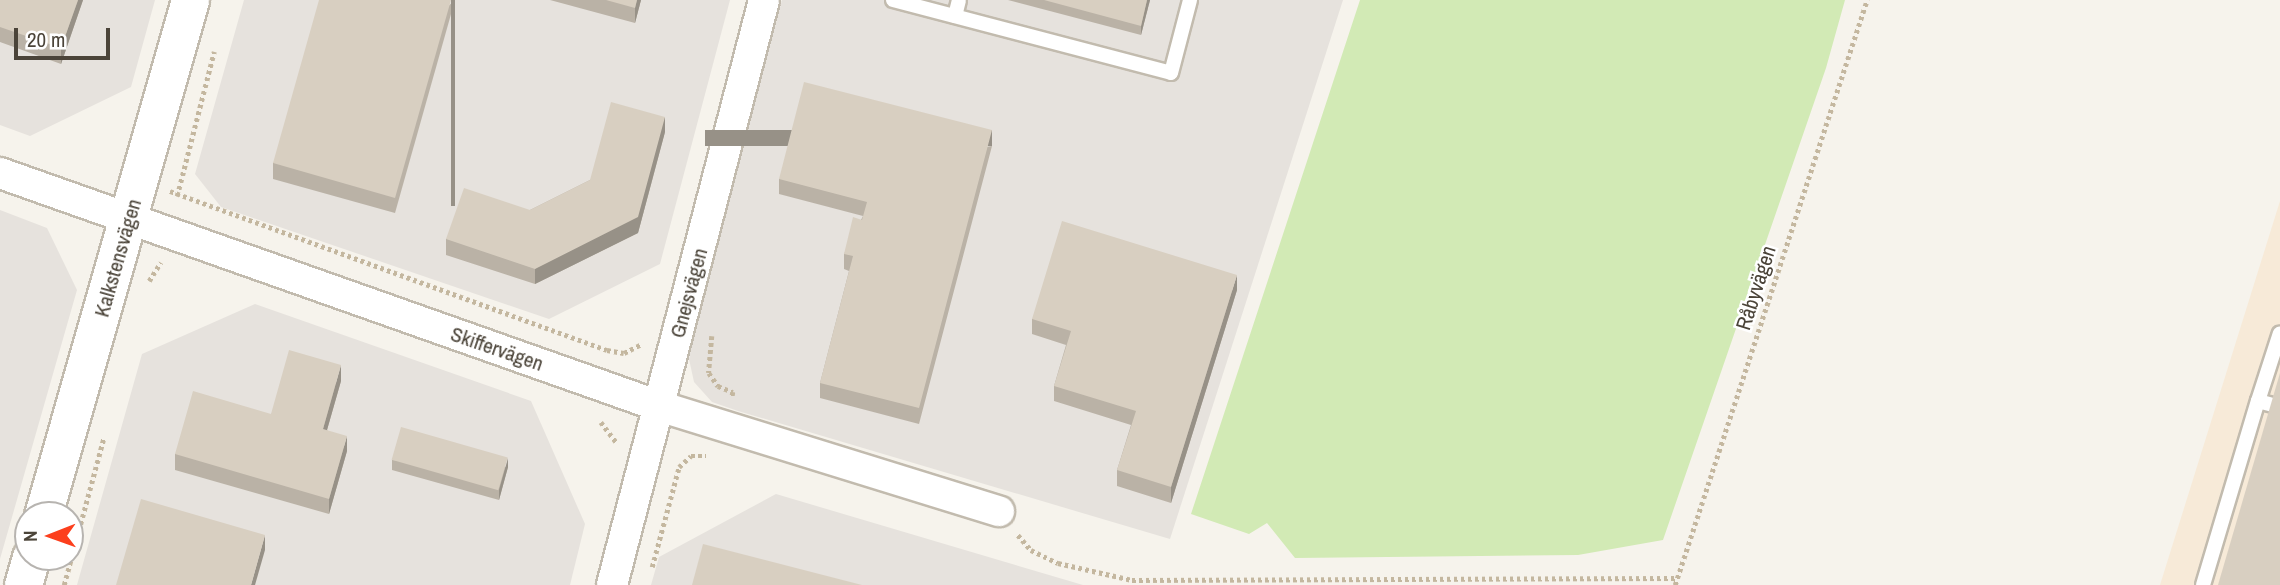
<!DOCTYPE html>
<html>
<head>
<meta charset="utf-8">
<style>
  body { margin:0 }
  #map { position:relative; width:2280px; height:585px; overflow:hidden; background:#f6f3ec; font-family:"Archivo Narrow",sans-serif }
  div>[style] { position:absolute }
  .commercial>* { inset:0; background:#f7ead8 }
  .industrial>* { inset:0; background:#e6e2dd }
  .green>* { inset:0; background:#d2eab5 }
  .path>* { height:4.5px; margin-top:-2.25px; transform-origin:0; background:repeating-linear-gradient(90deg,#c4b79f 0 3.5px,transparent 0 7px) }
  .roads { filter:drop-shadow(2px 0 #c2bbae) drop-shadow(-2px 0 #c2bbae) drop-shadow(0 2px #c2bbae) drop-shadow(0 -2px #c2bbae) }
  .service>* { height:14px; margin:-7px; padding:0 7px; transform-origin:7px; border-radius:7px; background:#fff }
  .minor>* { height:30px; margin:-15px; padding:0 15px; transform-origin:15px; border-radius:15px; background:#fff }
  .tertiary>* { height:37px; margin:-18.5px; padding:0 18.5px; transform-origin:18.5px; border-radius:18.5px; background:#fff }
  .wall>* { inset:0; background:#bab2a6 }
  .shaded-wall>* { inset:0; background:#979187; transform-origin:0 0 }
  .building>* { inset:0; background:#d8cfc1; transform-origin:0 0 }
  span { translate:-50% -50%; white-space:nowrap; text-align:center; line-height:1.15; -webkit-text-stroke:5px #fff; paint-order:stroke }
  .street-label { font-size:21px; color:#4b4439 }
  .north { position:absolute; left:14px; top:501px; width:70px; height:70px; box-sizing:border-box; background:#fff; border:2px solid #b7b4b0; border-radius:50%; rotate:269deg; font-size:19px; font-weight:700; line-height:28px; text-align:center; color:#4b4439 }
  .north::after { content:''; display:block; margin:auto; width:24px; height:32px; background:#fc3f1d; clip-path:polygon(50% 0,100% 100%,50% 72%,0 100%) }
  .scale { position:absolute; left:14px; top:28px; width:96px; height:32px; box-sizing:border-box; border:4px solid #4b4439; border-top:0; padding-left:9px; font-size:21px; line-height:24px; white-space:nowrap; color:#4b4439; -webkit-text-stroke:5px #fff; paint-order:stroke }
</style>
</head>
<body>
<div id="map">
  <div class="commercial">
    <i style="clip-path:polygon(2280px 201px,2280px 585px,2160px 585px)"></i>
  </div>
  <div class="industrial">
    <i style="clip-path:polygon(0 0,155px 0,131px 87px,30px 136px,0 125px)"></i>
    <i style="clip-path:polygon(244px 0,730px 0,660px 264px,549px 319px,221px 207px,195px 174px)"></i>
    <i style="clip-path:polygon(782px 0,1343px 0,1170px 539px,738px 411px,712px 402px,694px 382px,689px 359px,694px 331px)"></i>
    <i style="clip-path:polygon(0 210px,47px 228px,77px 290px,0 559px)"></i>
    <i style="clip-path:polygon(255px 304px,531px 401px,585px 524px,570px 585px,77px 585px,142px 354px)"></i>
    <i style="clip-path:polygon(776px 494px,1083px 585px,651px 585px,659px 557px)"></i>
  </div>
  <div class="green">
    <i style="clip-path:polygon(1360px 0,1845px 0,1826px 68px,1663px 540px,1578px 555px,1295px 558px,1267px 523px,1249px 534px,1191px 514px)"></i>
  </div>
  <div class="path">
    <i style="left:170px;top:191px;width:465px;rotate:20deg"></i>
    <i style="left:607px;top:350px;width:17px;rotate:10deg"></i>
    <i style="left:624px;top:353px;width:20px;rotate:-27deg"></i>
    <i style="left:177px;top:196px;width:149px;rotate:-75.6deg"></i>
    <i style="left:149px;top:281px;width:22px;rotate:-58deg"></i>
    <i style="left:712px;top:336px;width:37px;rotate:95deg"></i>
    <i style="left:709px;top:373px;width:16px;rotate:55deg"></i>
    <i style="left:718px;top:386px;width:16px;rotate:22deg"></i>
    <i style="left:733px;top:392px;width:6px;rotate:99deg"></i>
    <i style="left:601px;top:422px;width:25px;rotate:53deg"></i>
    <i style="left:1018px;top:535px;width:20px;rotate:49deg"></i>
    <i style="left:1031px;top:550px;width:30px;rotate:26deg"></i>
    <i style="left:1058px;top:563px;width:76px;rotate:12.9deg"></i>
    <i style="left:1132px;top:580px;width:545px;rotate:-0.21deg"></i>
    <i style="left:652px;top:567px;width:104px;rotate:-74.9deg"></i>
    <i style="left:679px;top:467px;width:16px;rotate:-43deg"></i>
    <i style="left:691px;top:456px;width:15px"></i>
    <i style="left:64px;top:585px;width:153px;rotate:-74.9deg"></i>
    <i style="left:1675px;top:585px;width:616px;rotate:-71.83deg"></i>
  </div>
  <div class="roads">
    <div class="service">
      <i style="left:893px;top:0;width:287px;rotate:14.7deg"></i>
      <i style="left:1171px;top:73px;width:75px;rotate:-75.4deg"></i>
      <i style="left:955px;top:16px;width:16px;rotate:-76deg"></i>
      <i style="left:2258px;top:401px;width:71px;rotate:-72.1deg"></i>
      <i style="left:2203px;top:585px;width:192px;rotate:-73.4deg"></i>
      <i style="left:2258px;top:401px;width:23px;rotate:15deg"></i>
    </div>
    <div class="minor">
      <i style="left:0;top:173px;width:699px;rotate:19.47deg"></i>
      <i style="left:659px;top:406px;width:356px;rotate:17.2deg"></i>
      <i style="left:612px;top:585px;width:604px;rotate:-75.43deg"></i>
    </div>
    <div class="tertiary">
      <i style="left:43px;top:515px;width:536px;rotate:-74.07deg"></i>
      <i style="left:23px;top:585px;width:29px;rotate:-74deg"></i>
    </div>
  </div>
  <div class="wall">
    <i style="clip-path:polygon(0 0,83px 0,61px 64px,0 42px)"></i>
    <i style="clip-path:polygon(455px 0,395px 213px,273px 179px,273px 163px)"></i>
    <i style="clip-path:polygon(550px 0,641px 0,635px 23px)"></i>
    <i style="clip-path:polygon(1008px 0,1150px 0,1141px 35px)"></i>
    <i style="clip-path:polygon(665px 132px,638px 233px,535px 284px,446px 255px,446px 239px,530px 210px,590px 180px)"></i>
    <i style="clip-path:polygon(992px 146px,919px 424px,820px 398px,820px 383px,849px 271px,844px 269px,844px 254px,863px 216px,779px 194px,779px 179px)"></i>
    <i style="clip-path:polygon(1237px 290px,1171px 503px,1117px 486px,1117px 470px,1131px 425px,1054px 401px,1054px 386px,1066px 345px,1032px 334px,1032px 319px)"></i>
    <i style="clip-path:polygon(341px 381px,327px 430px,347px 451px,329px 514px,175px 470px,175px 454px,271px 414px)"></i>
    <i style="clip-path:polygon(392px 460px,508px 467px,499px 500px,392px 470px)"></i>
  </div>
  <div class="shaded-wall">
    <i style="clip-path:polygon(78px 0,83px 0,61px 64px,61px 48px)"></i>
    <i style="left:451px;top:0;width:4px;height:206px"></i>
    <i style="clip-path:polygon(637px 0,641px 0,635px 23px,635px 8px)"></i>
    <i style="clip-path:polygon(1147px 0,1150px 0,1141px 35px,1141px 26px)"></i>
    <i style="clip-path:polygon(665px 117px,665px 132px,638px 233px,535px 284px,535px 269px)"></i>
    <i style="left:992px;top:130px;width:16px;height:287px;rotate:90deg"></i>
    <i style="clip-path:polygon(1237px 275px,1237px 290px,1171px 503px,1171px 487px)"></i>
    <i style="clip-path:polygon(341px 365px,341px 381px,323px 444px,323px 429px)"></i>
    <i style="clip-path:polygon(347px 436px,347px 451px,329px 514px,329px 499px)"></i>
    <i style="clip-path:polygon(508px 458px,508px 467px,499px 500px,499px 490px)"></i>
    <i style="clip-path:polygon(265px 535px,265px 550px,255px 585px,251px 585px)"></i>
  </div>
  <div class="building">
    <i style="clip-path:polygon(0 0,78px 0,61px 48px,0 27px)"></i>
    <i style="clip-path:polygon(319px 0,451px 0,395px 198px,273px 163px)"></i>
    <i style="clip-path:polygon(606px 0,637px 0,635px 8px)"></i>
    <i style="clip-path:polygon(1044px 0,1147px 0,1141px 26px)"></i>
    <i style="clip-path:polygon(804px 82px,992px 130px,919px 408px,820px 383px,853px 256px,844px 254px,853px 217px,862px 220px,867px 202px,779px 179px)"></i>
    <i style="clip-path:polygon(611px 102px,665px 117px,638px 217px,535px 269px,446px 239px,464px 188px,530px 210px,590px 180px)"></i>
    <i style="clip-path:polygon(1062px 221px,1237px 275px,1171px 487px,1117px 470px,1136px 411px,1054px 386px,1071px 331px,1032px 319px)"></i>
    <i style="clip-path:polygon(289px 350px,341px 365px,323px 429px,347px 436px,329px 499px,175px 454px,193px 391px,271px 414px)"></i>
    <i style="clip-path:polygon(2280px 373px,2280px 585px,2218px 585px)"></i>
    <i style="left:401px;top:427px;width:111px;height:34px;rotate:16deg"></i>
    <i style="clip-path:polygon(141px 499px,265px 535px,251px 585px,116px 585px)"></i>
    <i style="clip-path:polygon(703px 544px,862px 585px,692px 585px)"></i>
  </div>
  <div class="street-label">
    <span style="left:118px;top:258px;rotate:-74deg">Kalkstensvägen</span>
    <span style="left:1756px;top:288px;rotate:-72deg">Råbyvägen</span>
    <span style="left:689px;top:293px;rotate:-75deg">Gnejsvägen</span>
    <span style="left:497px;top:349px;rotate:19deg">Skiffervägen</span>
  </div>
  <div class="north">N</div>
  <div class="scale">20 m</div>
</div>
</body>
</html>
